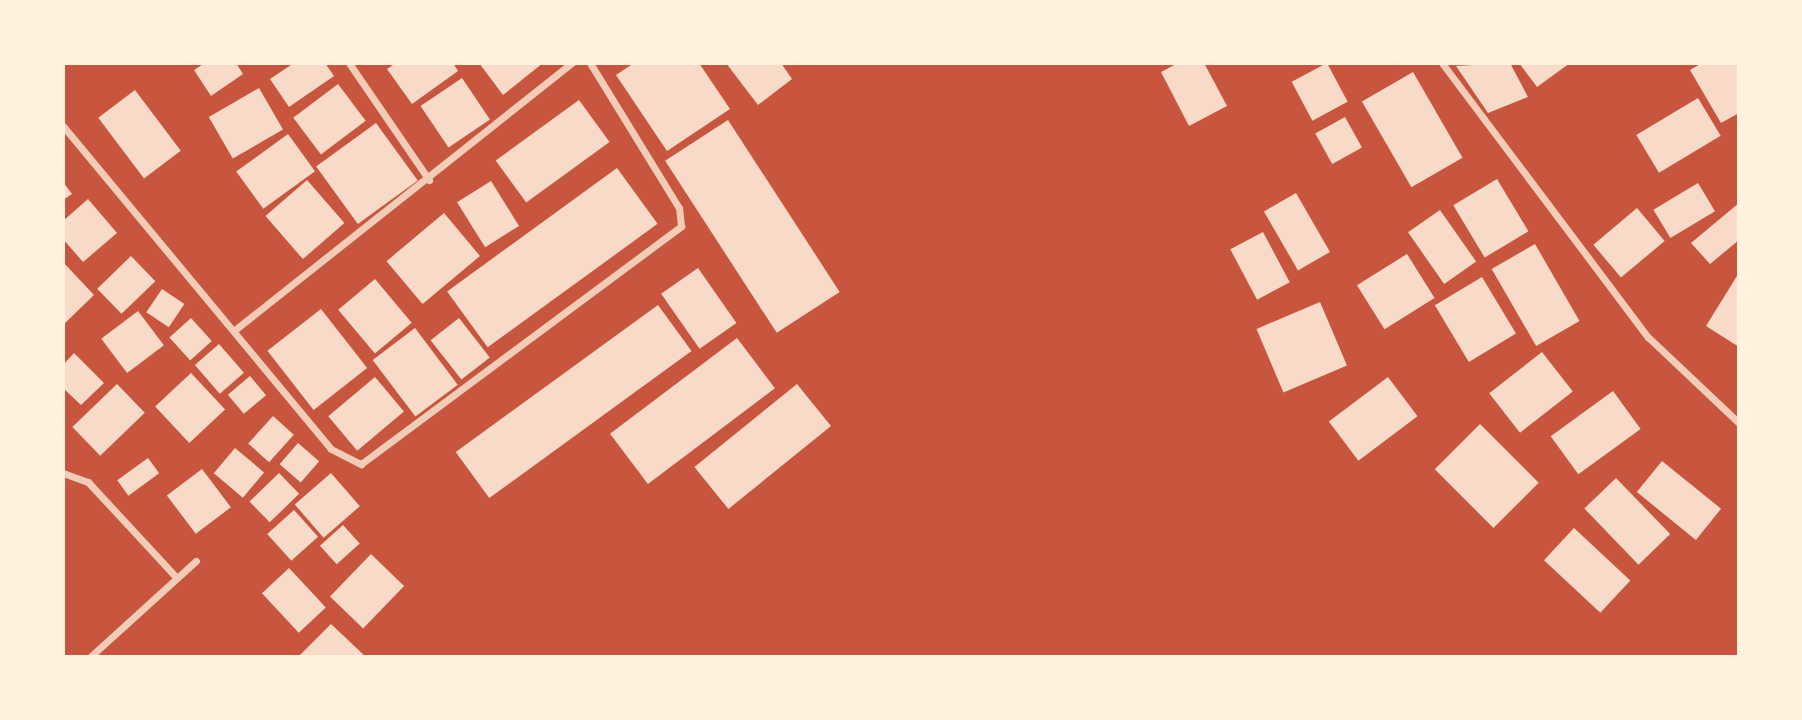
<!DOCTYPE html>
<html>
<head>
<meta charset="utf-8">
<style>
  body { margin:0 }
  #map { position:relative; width:1802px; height:720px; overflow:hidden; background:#c8553d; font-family:Raleway,sans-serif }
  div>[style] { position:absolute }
  .building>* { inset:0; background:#f7dbc8; transform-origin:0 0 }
  .minor>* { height:7px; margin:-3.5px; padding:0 3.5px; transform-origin:3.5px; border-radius:3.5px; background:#f1ccb7 }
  span { translate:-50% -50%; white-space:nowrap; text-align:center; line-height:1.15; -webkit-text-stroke:7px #fff3e0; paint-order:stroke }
  .frame { position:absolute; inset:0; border:65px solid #fff3e0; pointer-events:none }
</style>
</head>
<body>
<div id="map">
  <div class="building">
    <i style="clip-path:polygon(205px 63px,236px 63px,243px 74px,211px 96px,194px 70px)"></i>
    <i style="clip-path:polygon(294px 63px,325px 63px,334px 76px,289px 107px,270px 79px)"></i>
    <i style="clip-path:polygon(396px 63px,453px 63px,458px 71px,412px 104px,387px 69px)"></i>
    <i style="clip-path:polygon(479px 63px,543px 63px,503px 95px)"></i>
    <i style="clip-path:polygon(634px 63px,699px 63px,730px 109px,667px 151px,616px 75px)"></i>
    <i style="clip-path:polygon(726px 63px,781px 63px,792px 79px,758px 105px)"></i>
    <i style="clip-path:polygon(1178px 63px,1204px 63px,1227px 106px,1189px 126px,1161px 72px)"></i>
    <i style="left:1327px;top:63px;width:44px;height:40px;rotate:62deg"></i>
    <i style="clip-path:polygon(1510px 63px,1528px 97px,1488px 113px,1456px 66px)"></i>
    <i style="clip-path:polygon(1519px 63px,1570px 63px,1537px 87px)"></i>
    <i style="clip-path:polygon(1702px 63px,1739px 63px,1739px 113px,1721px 123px,1690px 70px)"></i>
    <i style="left:1413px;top:72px;width:99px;height:59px;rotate:60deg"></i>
    <i style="left:462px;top:78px;width:50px;height:50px;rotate:56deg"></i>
    <i style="left:338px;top:84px;width:46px;height:56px;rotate:53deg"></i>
    <i style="left:259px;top:88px;width:48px;height:58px;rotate:60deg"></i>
    <i style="left:135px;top:90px;width:76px;height:46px;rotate:53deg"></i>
    <i style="left:1698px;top:98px;width:44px;height:72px;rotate:59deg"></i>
    <i style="left:579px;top:100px;width:52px;height:103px;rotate:54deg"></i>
    <i style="left:1345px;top:117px;width:35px;height:34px;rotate:61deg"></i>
    <i style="left:728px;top:120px;width:205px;height:75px;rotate:57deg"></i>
    <i style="left:376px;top:123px;width:71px;height:74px;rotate:54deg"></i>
    <i style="left:288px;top:134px;width:46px;height:64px;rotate:54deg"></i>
    <i style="left:617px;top:168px;width:69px;height:210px;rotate:54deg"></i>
    <i style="left:1497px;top:179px;width:61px;height:51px;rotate:59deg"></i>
    <i style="left:307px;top:180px;width:57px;height:55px;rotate:49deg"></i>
    <i style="left:491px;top:181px;width:53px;height:40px;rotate:58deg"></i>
    <i style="clip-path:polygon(63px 182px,72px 194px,63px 200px)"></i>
    <i style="left:1698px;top:183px;width:33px;height:52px;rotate:59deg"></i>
    <i style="left:1296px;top:193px;width:68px;height:37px;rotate:60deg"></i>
    <i style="clip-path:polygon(88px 199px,117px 233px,83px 262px,63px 239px,63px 221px)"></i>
    <i style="clip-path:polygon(1739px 203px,1739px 240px,1710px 264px,1691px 243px)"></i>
    <i style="left:1637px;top:208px;width:43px;height:57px;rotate:50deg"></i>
    <i style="left:1440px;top:210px;width:63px;height:39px;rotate:55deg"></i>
    <i style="left:444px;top:213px;width:56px;height:75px;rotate:50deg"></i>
    <i style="left:1263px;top:232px;width:57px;height:37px;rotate:62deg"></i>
    <i style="left:1535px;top:244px;width:89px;height:50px;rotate:60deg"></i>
    <i style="left:1407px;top:254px;width:52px;height:59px;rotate:58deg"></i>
    <i style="left:131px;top:256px;width:35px;height:47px;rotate:46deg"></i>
    <i style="clip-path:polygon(63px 262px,94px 295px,63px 325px)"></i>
    <i style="left:698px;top:268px;width:67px;height:45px;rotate:55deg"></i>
    <i style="clip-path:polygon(1737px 276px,1739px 278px,1739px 347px,1706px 326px)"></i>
    <i style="left:1482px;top:277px;width:66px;height:55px;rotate:59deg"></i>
    <i style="left:375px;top:279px;width:57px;height:48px;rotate:50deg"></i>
    <i style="left:162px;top:289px;width:27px;height:28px;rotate:34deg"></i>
    <i style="left:1320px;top:302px;width:69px;height:69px;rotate:67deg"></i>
    <i style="left:658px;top:305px;width:57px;height:250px;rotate:54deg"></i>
    <i style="left:321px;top:309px;width:75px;height:68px;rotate:52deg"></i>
    <i style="left:138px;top:311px;width:43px;height:46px;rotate:53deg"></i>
    <i style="left:191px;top:318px;width:31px;height:29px;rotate:48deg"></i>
    <i style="left:459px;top:318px;width:50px;height:36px;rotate:52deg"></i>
    <i style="left:415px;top:328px;width:71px;height:53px;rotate:53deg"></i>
    <i style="left:737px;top:338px;width:63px;height:159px;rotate:53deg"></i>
    <i style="left:219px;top:344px;width:38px;height:32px;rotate:49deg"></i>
    <i style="left:1542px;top:352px;width:50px;height:67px;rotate:52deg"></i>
    <i style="clip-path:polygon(74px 353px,104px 383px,81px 405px,63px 388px,63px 365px)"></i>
    <i style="left:191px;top:373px;width:50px;height:49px;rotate:47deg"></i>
    <i style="left:250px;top:376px;width:25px;height:29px;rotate:50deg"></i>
    <i style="left:375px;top:377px;width:45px;height:61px;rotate:50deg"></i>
    <i style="left:1388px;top:377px;width:49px;height:74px;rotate:53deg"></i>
    <i style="left:117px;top:384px;width:40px;height:62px;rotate:46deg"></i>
    <i style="left:797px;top:384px;width:54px;height:132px;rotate:51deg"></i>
    <i style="left:1613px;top:391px;width:47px;height:77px;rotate:54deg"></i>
    <i style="left:273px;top:416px;width:28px;height:37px;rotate:42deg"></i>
    <i style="left:1480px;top:424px;width:83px;height:64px;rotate:45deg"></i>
    <i style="left:298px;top:443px;width:28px;height:28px;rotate:41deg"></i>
    <i style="left:235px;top:448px;width:38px;height:33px;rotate:40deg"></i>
    <i style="left:148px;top:458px;width:19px;height:38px;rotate:54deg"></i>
    <i style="left:1662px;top:461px;width:76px;height:40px;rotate:39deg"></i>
    <i style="left:202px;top:469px;width:48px;height:44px;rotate:53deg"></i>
    <i style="left:279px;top:473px;width:29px;height:41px;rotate:46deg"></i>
    <i style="left:331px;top:473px;width:44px;height:48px;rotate:49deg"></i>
    <i style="left:1616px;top:478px;width:78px;height:44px;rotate:46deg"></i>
    <i style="left:294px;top:510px;width:36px;height:36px;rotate:48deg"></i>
    <i style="left:343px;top:525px;width:25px;height:31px;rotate:48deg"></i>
    <i style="left:1574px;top:528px;width:77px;height:44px;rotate:43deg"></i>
    <i style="left:371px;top:554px;width:46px;height:59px;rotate:44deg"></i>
    <i style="left:289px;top:568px;width:54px;height:37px;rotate:47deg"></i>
    <i style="clip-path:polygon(331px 624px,366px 657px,298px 657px)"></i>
  </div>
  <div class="minor">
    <i style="left:349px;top:63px;width:142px;rotate:55.6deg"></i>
    <i style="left:1442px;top:63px;width:343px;rotate:53.1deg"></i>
    <i style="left:1648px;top:337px;width:125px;rotate:43.4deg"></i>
    <i style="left:63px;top:126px;width:420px;rotate:50.3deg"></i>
    <i style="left:331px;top:449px;width:34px;rotate:27deg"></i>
    <i style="left:361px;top:464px;width:399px;rotate:-36.6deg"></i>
    <i style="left:681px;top:226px;width:18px;rotate:-96deg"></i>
    <i style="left:679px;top:208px;width:170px;rotate:-121.5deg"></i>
    <i style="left:236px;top:329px;width:429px;rotate:-38.4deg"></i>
    <i style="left:63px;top:473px;width:27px;rotate:20deg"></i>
    <i style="left:88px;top:482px;width:128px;rotate:47.2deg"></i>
    <i style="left:90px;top:657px;width:143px;rotate:-42.2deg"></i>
  </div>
  <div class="frame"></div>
</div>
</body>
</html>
